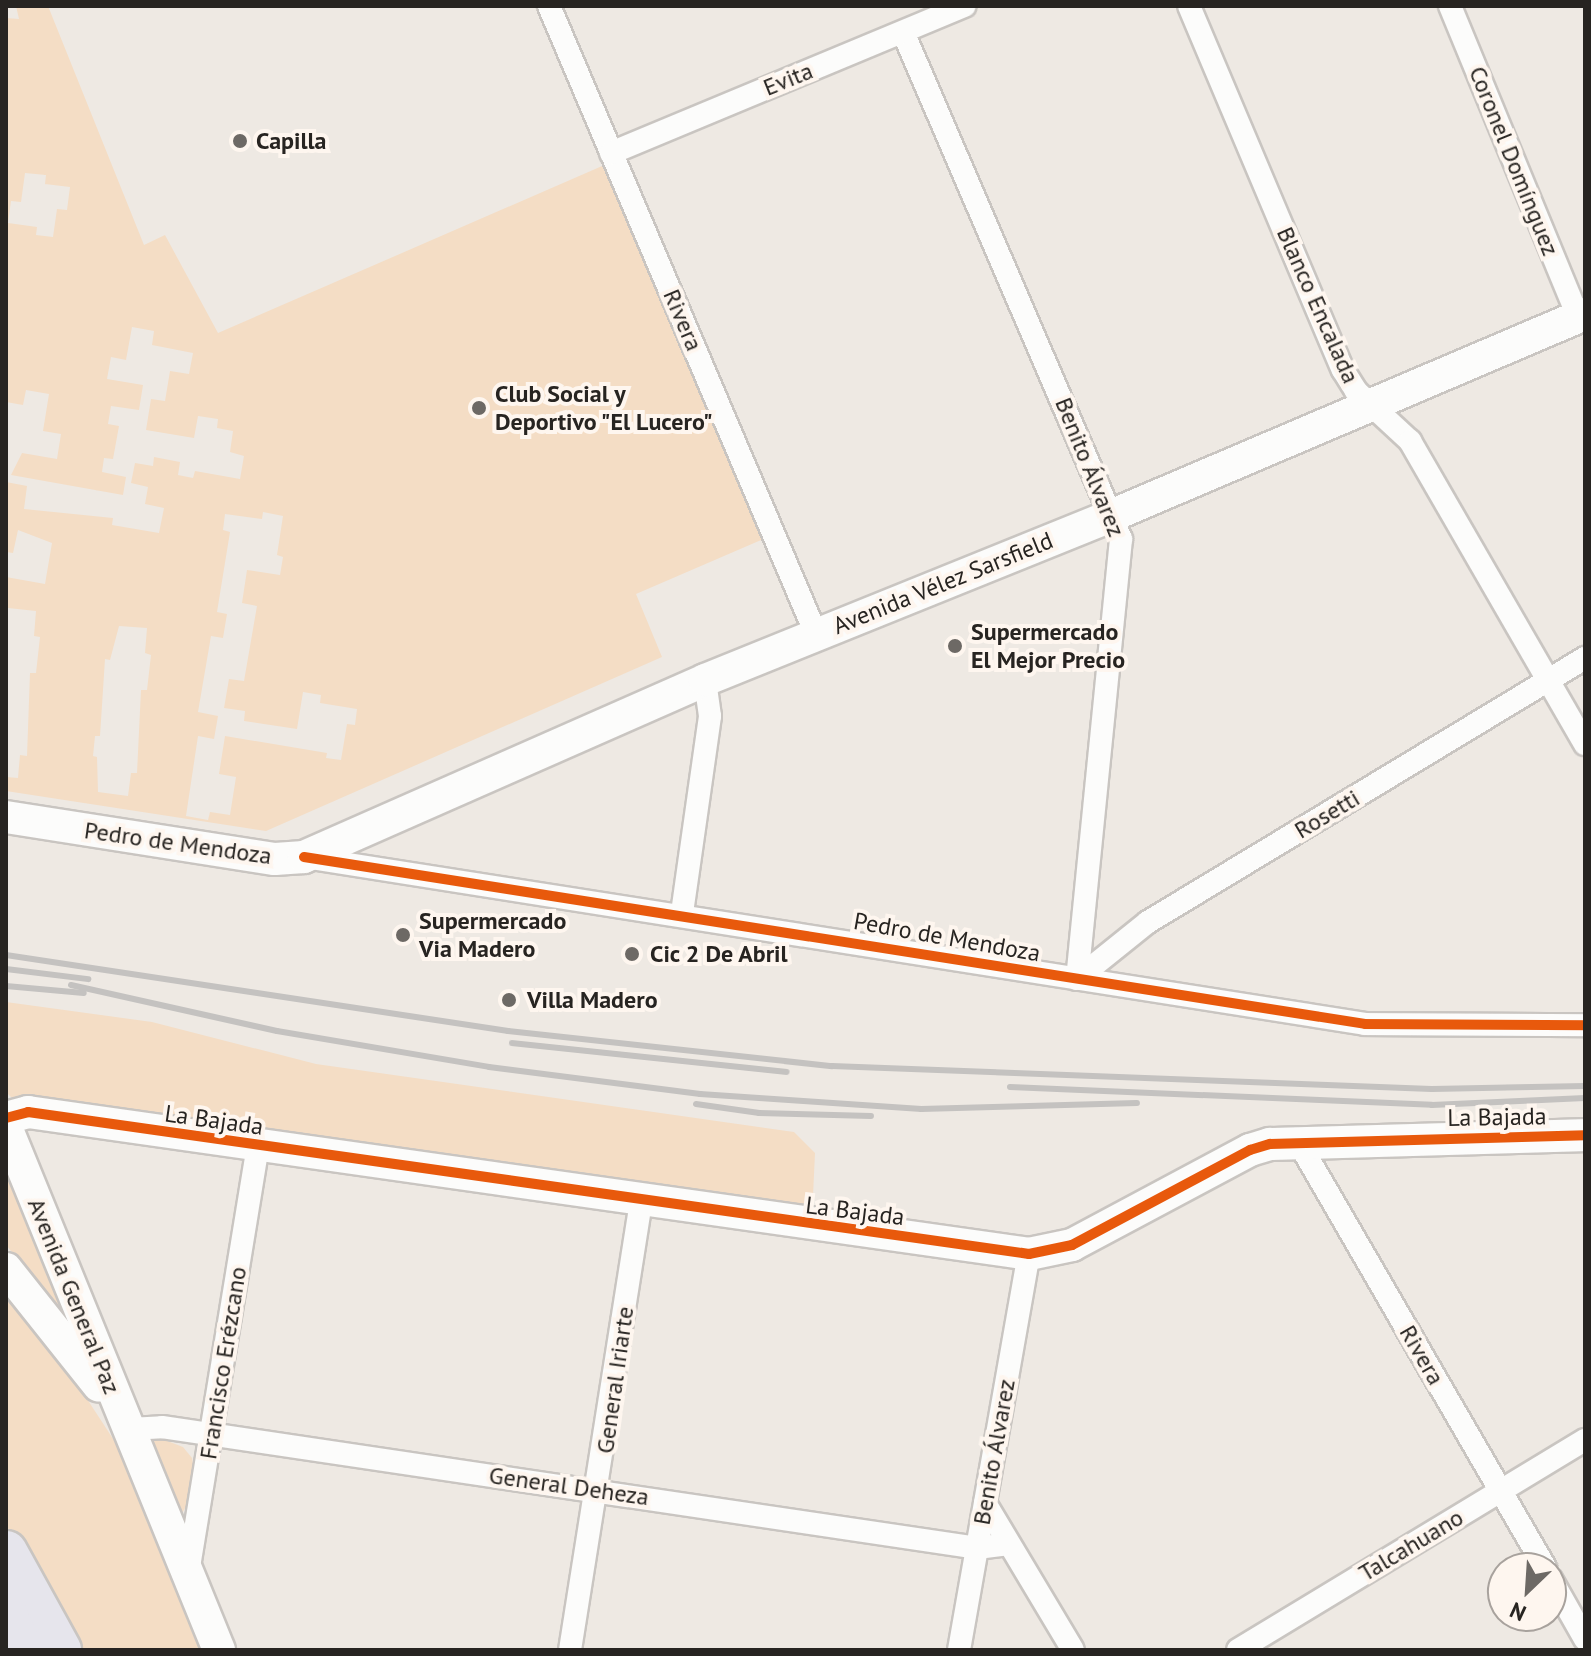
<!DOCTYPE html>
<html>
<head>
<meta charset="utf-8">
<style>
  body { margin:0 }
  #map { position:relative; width:1591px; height:1656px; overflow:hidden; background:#eee9e3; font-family:"PT Sans",sans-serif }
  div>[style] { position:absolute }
  .green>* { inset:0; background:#f4ddc5 }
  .roads { filter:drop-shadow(2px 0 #c9c5c1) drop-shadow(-2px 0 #c9c5c1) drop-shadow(0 2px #c9c5c1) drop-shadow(0 -2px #c9c5c1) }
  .street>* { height:22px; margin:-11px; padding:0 11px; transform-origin:11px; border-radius:11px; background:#fcfcfb }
  .secondary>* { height:32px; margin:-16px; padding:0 16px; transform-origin:16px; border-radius:16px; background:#fcfcfb }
  .highway>* { height:42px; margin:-21px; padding:0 21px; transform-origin:21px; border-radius:21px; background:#e6e5ec }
  .rail>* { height:6px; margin:-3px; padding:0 3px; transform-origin:3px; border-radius:3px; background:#c4c2c0 }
  .cycleway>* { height:10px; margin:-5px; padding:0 5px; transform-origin:5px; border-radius:5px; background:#e8590c }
  .dots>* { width:22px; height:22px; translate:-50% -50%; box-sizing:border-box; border:4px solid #fef6ef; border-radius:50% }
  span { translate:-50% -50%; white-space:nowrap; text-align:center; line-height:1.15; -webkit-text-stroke:8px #fef6ef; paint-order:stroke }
  .street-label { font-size:24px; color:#272421 }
  .poi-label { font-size:24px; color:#272421; font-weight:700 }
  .left { translate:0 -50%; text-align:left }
  .frame { position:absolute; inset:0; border:8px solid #272421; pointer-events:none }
  .north { position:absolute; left:1487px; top:1552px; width:80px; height:80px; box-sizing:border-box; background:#fef6ef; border:2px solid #a8a29d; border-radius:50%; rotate:205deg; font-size:22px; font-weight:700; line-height:32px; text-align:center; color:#272421 }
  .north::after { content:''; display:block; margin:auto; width:28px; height:36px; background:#6d6965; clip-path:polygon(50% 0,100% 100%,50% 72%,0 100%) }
</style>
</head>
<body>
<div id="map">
  <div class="green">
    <i style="clip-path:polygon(evenodd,16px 6px,48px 6px,144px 245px,165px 235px,218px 333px,609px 163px,766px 538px,636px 594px,662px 657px,266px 831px,6px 791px,6px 777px,18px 778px,20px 755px,27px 756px,30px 673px,36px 673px,40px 637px,34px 636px,36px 611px,8px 608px,6px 624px,6px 577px,45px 584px,52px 543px,18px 530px,13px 553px,6px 552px,6px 482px,27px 486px,24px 509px,113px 518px,112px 525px,159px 533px,164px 508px,145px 504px,148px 487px,131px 483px,135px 463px,153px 466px,154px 457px,180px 462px,178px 475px,193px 478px,195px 471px,240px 479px,244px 456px,230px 452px,233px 431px,217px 428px,218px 419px,198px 416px,194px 438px,146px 430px,151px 399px,165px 401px,170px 371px,189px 374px,193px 353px,152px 345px,154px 331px,132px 327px,126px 360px,111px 357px,107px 379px,143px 385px,139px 410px,111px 406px,108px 424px,119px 426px,113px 459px,104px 458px,102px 472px,126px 477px,123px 495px,11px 475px,22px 453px,57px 459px,61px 434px,43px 431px,49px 394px,26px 390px,23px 405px,6px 402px,6px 18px,19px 19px,16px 6px,25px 173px,46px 175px,45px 184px,70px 187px,67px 210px,57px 209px,53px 237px,36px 235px,37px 227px,8px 223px,11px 201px,21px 202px,25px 173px,16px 6px,263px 512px,283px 516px,277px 555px,283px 557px,280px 575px,247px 570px,242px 603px,257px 606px,244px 681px,229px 679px,224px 708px,245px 711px,244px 721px,297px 729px,303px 692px,321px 695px,320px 703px,357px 709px,355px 725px,347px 724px,341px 760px,326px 758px,327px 753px,225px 736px,219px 774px,236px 777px,230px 815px,210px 812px,208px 820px,186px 816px,198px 736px,214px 739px,218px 716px,198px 712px,211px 636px,223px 638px,227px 614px,217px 612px,230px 532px,223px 530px,225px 514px,262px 519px,263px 512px,16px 6px,119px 626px,147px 628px,145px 653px,151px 655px,147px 690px,141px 690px,137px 773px,131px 773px,128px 796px,98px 792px,97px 757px,93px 756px,95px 736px,100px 736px,105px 659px,110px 660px,119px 626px)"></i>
    <i style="clip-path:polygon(6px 1002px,152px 1022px,316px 1064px,794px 1132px,815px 1153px,812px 1217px,13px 1099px,6px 1092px)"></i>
    <i style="clip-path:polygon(6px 1168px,86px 1341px,6px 1245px)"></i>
    <i style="clip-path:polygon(6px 1298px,74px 1379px,121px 1451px,204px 1650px,68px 1650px,6px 1524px)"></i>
    <i style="clip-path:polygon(157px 1437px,183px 1447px,192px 1458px,197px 1487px,180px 1517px,151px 1446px)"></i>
  </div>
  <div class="roads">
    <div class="street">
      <i style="left:549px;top:6px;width:682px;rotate:66.97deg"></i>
      <i style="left:1189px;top:6px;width:395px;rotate:67.1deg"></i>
      <i style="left:1343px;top:370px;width:25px;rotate:58deg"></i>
      <i style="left:1356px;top:391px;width:74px;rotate:42.8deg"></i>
      <i style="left:1410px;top:441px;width:350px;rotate:60deg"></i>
      <i style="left:1450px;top:6px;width:335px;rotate:67.6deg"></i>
      <i style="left:903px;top:32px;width:552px;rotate:66.73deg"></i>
      <i style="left:1121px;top:539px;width:442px;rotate:95.7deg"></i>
      <i style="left:611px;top:153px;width:383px;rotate:-22.6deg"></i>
      <i style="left:304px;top:857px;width:1074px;rotate:8.94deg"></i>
      <i style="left:1365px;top:1024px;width:220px;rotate:0.3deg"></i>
      <i style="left:682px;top:913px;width:199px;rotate:-81.9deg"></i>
      <i style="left:710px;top:716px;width:36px;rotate:-98deg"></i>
      <i style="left:1077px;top:979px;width:91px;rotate:-38.8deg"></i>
      <i style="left:1148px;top:922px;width:511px;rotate:-31.14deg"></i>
      <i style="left:1299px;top:1143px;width:491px;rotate:59.9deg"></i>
      <i style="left:129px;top:1429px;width:33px;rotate:-3deg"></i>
      <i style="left:162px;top:1427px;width:824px;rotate:8.44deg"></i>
      <i style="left:977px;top:1548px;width:32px;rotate:-7deg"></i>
      <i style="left:985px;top:1503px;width:171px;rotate:59.1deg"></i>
      <i style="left:188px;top:1573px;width:432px;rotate:-80.7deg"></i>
      <i style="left:1551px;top:1579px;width:69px;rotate:60.5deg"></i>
      <i style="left:570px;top:1650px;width:453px;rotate:-81deg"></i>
      <i style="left:959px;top:1650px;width:402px;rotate:-80deg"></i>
      <i style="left:1238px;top:1650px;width:406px;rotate:-31.2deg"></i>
    </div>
    <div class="secondary">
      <i style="left:6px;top:817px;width:272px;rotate:8.9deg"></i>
      <i style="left:275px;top:859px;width:29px;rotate:-4deg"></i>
      <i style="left:304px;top:857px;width:438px;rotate:-23.8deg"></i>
      <i style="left:705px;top:680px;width:440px;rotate:-22deg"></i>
      <i style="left:1113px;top:515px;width:513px;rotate:-23.07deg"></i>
      <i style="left:6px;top:1118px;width:23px;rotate:-15deg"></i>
      <i style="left:28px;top:1112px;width:1011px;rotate:8.07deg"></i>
      <i style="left:1029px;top:1254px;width:44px;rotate:-11.8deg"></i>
      <i style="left:1072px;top:1245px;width:202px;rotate:-28.1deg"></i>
      <i style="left:1250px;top:1150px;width:21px;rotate:-17deg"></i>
      <i style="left:1270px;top:1144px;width:315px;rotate:-1.6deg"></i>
      <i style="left:6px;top:1127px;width:565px;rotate:67.84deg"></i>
      <i style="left:6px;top:1269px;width:149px;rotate:51.5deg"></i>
    </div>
    <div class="highway">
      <i style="left:6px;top:1552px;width:112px;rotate:61.1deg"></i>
      <i style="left:6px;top:1614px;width:39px;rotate:67deg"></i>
    </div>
  </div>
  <div class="rail">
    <i style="left:6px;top:955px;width:508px;rotate:8.61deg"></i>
    <i style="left:508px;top:1031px;width:326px;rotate:6.2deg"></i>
    <i style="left:832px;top:1066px;width:600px;rotate:2.2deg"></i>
    <i style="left:1432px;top:1089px;width:153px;rotate:-1.1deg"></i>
    <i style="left:6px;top:969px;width:83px;rotate:7deg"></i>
    <i style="left:71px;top:985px;width:211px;rotate:12.6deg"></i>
    <i style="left:277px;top:1031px;width:215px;rotate:9.6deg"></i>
    <i style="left:489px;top:1067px;width:213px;rotate:7.3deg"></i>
    <i style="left:700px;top:1094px;width:222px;rotate:3.9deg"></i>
    <i style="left:921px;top:1109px;width:216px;rotate:-1.6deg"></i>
    <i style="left:6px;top:986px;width:78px;rotate:5.1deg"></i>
    <i style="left:512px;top:1043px;width:276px;rotate:6deg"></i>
    <i style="left:1010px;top:1087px;width:422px;rotate:2.4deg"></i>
    <i style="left:1432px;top:1105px;width:153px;rotate:-2.6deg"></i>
    <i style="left:696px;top:1104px;width:64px;rotate:8.1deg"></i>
    <i style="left:759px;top:1113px;width:112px;rotate:1.5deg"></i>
  </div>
  <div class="cycleway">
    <i style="left:304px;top:857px;width:1074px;rotate:8.94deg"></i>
    <i style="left:1365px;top:1024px;width:220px;rotate:0.3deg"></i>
    <i style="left:6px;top:1118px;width:23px;rotate:-15deg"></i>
    <i style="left:28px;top:1112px;width:1011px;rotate:8.07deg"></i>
    <i style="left:1029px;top:1254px;width:44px;rotate:-11.8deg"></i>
    <i style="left:1072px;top:1245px;width:202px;rotate:-28.1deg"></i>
    <i style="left:1250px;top:1150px;width:21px;rotate:-17deg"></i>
    <i style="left:1270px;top:1144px;width:315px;rotate:-1.6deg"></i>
  </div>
  <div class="dots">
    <i style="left:240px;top:141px;background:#6d6965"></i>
    <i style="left:479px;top:408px;background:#6d6965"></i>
    <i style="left:955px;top:646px;background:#6d6965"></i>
    <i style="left:403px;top:935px;background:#6d6965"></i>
    <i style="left:632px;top:954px;background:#6d6965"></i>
    <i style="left:509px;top:1000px;background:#6d6965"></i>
  </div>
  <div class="street-label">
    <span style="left:788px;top:79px;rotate:-22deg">Evita</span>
    <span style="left:1514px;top:161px;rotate:68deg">Coronel Domínguez</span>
    <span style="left:1318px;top:305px;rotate:66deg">Blanco Encalada</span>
    <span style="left:683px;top:320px;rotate:67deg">Rivera</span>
    <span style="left:1090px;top:467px;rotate:68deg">Benito Álvarez</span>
    <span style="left:943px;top:583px;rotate:-22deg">Avenida Vélez Sarsfield</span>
    <span style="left:1327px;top:814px;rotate:-31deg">Rosetti</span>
    <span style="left:178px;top:843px;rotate:8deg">Pedro de Mendoza</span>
    <span style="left:947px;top:937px;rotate:10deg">Pedro de Mendoza</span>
    <span style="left:1497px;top:1117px;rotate:-1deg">La Bajada</span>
    <span style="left:214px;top:1120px;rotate:8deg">La Bajada</span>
    <span style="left:855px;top:1211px;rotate:7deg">La Bajada</span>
    <span style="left:74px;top:1296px;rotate:68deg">Avenida General Paz</span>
    <span style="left:1422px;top:1355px;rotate:60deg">Rivera</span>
    <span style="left:223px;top:1363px;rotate:-81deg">Francisco Erézcano</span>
    <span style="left:615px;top:1380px;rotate:-82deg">General Iriarte</span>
    <span style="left:994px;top:1452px;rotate:-80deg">Benito Álvarez</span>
    <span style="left:569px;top:1486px;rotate:8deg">General Deheza</span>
    <span style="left:1411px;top:1545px;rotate:-31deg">Talcahuano</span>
  </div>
  <div class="poi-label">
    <span class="left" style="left:256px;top:141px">Capilla</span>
    <span class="left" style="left:495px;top:408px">Club Social y<br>Deportivo "El Lucero"</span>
    <span class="left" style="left:971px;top:646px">Supermercado<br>El Mejor Precio</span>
    <span class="left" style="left:419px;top:935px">Supermercado<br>Via Madero</span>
    <span class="left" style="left:650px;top:954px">Cic 2 De Abril</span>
    <span class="left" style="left:527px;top:1000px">Villa Madero</span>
  </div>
  <div class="frame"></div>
  <div class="north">N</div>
</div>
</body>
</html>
